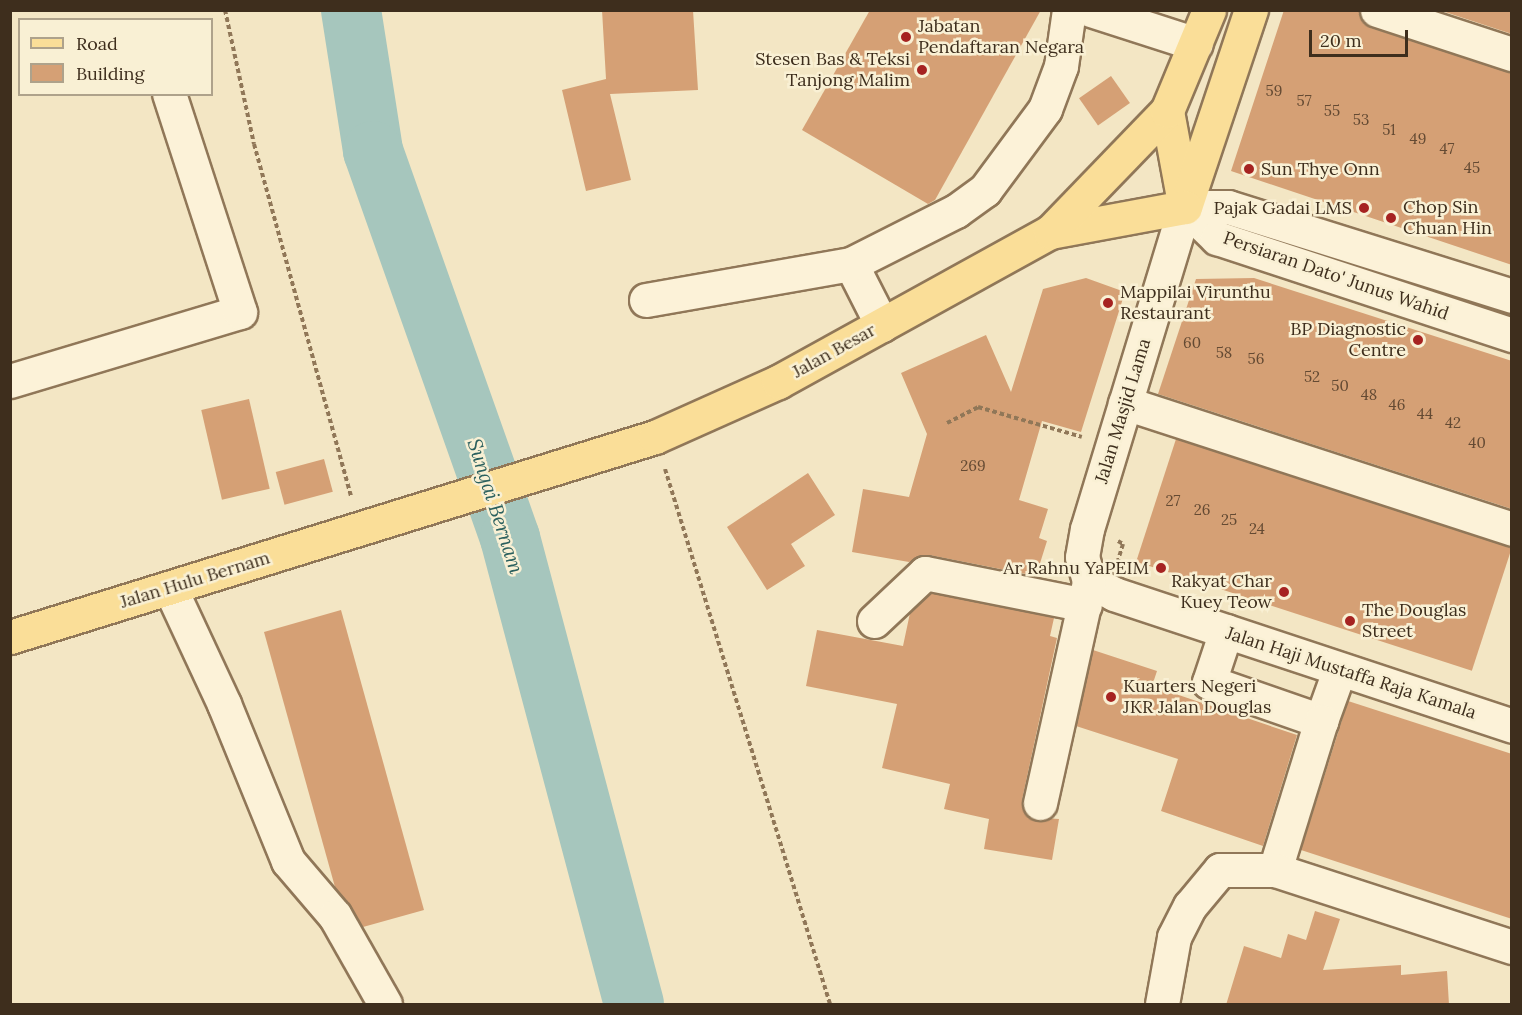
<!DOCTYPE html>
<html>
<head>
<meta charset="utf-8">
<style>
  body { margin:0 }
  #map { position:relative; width:1522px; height:1015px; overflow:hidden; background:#f3e6c4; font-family:Lora,serif }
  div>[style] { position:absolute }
  .river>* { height:60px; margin:-30px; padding:0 30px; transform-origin:30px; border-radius:30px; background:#a6c6bd }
  .building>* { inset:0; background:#d5a075; transform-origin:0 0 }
  .path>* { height:4px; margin-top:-2px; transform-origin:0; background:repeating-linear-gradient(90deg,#907758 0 4.5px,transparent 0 7.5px) }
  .roads { filter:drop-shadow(2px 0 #907758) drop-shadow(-2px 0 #907758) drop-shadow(0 2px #907758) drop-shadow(0 -2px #907758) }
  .minor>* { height:33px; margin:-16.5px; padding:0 16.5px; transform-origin:16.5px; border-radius:16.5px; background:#fcf2d8 }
  .major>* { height:33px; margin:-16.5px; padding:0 16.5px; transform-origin:16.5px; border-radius:16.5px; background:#fade98 }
  .dots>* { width:16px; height:16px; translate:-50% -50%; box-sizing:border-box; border:3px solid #f9f0d4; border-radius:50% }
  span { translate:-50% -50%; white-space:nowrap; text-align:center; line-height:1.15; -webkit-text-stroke:5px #f9f0d4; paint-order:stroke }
  .number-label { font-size:15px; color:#644a33 }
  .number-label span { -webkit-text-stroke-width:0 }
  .poi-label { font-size:18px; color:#3e2e1d }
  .left { translate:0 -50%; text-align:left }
  .right { translate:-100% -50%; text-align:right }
  .street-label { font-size:18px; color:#3e2e1d }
  .water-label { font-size:20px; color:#2b605e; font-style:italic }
  .frame { position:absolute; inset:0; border:12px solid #3e2e1d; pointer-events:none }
  .legend { position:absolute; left:18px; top:18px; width:195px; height:78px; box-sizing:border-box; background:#f9f0d4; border:2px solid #aea28b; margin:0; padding:8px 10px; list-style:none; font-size:18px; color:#3e2e1d }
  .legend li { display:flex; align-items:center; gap:12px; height:30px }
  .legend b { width:30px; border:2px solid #aea28b }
  .scale { position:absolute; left:1309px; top:30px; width:99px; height:27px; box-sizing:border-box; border:3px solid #3e2e1d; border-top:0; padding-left:8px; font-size:18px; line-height:21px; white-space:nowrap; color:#3e2e1d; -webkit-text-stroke:4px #f9f0d4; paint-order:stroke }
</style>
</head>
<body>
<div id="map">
  <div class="river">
    <i style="left:351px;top:10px;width:143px;rotate:81.1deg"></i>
    <i style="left:373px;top:151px;width:411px;rotate:70.5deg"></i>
    <i style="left:510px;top:538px;width:482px;rotate:75.1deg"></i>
  </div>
  <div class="building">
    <i style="clip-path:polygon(602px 10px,693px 10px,698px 90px,610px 94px,631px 180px,586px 191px,562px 90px,606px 79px)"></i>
    <i style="clip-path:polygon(870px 10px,1041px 10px,935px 200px,928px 204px,802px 130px)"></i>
    <i style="clip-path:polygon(1284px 10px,1359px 10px,1371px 28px,1512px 72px,1512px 265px,1231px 171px)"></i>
    <i style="clip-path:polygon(1439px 10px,1512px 10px,1512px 34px)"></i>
    <i style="left:1111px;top:76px;width:33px;height:39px;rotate:55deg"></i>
    <i style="clip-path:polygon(1086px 278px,1125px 292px,1081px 432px,1042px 421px,1019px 500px,1048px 509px,1039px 538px,1047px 541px,1036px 576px,929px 555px,909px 562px,852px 552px,863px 489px,909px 497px,927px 434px,901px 373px,986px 335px,1011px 392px,1043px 289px)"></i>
    <i style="clip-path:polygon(1254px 278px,1512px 361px,1512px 509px,1158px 394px,1196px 279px)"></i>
    <i style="left:249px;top:399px;width:92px;height:49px;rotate:77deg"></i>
    <i style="left:1176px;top:439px;width:353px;height:129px;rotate:18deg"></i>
    <i style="left:324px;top:459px;width:34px;height:50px;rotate:75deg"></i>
    <i style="clip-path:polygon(808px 473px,835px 515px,791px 544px,805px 566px,767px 590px,727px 527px)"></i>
    <i style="clip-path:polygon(931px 593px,1054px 618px,1050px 636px,1057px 638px,1022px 800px,1028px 817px,1059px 819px,1052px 860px,984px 849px,989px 819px,944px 809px,950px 784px,882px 768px,897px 704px,806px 686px,817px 630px,903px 646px,910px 613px)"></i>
    <i style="clip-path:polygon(341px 610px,424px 910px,363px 927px,335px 887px,264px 632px)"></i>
    <i style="clip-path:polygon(1093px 650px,1157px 671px,1152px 686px,1297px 735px,1263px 846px,1161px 811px,1178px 759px,1076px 726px)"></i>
    <i style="clip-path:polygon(1348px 701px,1512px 754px,1512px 919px,1301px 850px)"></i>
    <i style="clip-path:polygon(1315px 911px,1340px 919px,1323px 970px,1401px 965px,1401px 975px,1447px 971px,1449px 1005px,1226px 1005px,1244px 946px,1281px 958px,1288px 934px,1306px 940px)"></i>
  </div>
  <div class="path">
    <i style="left:225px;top:10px;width:137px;rotate:77.8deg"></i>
    <i style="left:254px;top:144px;width:366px;rotate:74.6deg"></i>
    <i style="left:947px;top:423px;width:35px;rotate:-27deg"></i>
    <i style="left:978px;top:407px;width:108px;rotate:16.1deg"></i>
    <i style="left:665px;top:469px;width:560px;rotate:72.86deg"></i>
    <i style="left:1118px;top:541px;width:6px;rotate:31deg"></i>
    <i style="left:1123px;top:544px;width:17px;rotate:107deg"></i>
  </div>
  <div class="roads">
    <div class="minor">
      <i style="left:1091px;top:10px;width:110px;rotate:17.9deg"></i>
      <i style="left:1377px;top:10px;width:142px;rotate:18.1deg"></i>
      <i style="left:1185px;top:207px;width:45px;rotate:44.1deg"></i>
      <i style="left:1217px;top:238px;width:311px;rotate:18.2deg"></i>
      <i style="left:1185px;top:207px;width:43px"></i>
      <i style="left:1228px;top:207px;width:298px;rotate:17.4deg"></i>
      <i style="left:646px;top:300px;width:208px;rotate:-10deg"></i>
      <i style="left:882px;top:325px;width:68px;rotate:-116.9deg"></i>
      <i style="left:851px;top:264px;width:118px;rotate:-26.8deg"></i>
      <i style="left:956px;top:211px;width:36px;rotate:-36deg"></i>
      <i style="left:985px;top:190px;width:101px;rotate:-53.5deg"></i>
      <i style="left:1045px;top:109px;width:46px;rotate:-69.6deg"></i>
      <i style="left:1061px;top:66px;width:57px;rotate:-81.9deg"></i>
      <i style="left:10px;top:381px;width:240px;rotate:-16.7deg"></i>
      <i style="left:240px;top:312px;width:229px;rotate:-108deg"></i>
      <i style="left:1125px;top:403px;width:407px;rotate:18deg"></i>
      <i style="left:1089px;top:581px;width:28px;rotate:27deg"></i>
      <i style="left:1114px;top:594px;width:419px;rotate:18.3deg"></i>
      <i style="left:1089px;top:581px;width:25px;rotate:-106deg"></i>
      <i style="left:1082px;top:557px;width:28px;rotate:-80deg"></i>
      <i style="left:1087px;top:529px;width:337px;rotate:-73.1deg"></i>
      <i style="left:170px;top:588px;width:128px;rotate:65deg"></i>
      <i style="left:224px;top:704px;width:170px;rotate:67.8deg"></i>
      <i style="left:288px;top:861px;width:72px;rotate:49.5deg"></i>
      <i style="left:335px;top:916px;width:101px;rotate:60.4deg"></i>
      <i style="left:874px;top:621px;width:70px;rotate:-43.3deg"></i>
      <i style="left:925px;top:573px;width:163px;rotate:11.3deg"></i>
      <i style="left:1226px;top:631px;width:54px;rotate:108.4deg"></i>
      <i style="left:1209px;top:682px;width:119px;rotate:19.2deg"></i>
      <i style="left:1321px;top:721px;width:53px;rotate:-70.2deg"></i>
      <i style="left:1321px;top:721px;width:156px;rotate:107.2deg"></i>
      <i style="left:1275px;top:870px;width:249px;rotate:18deg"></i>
      <i style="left:1040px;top:803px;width:226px;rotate:-77.5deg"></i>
      <i style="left:1162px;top:1004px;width:68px;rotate:-79.8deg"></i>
      <i style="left:1174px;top:937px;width:35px;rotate:-63deg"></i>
      <i style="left:1190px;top:906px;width:47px;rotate:-50.2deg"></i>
      <i style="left:1220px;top:870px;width:55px"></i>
    </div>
    <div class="major">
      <i style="left:1167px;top:111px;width:94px;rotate:79.5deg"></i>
      <i style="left:1185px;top:207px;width:208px;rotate:-71.5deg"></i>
      <i style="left:1050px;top:232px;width:137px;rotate:-10.5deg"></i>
      <i style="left:10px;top:637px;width:675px;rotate:-17.23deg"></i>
      <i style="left:655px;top:437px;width:135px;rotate:-24.1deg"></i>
      <i style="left:778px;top:382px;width:311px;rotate:-28.9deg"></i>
      <i style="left:1050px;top:232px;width:168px;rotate:-46deg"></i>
      <i style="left:1167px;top:111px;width:109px;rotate:-67.4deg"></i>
    </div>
  </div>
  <div class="dots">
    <i style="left:906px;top:37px;background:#a62321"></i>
    <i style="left:922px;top:70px;background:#a62321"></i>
    <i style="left:1249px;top:169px;background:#a62321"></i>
    <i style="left:1364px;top:208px;background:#a62321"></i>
    <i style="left:1391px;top:218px;background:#a62321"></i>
    <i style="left:1108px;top:303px;background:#a62321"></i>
    <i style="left:1418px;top:340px;background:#a62321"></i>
    <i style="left:1161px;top:568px;background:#a62321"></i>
    <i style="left:1284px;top:592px;background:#a62321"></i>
    <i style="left:1350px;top:621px;background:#a62321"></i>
    <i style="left:1111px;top:697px;background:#a62321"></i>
  </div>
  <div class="number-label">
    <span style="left:1274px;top:91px">59</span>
    <span style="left:1304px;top:101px">57</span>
    <span style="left:1332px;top:111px">55</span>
    <span style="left:1361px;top:120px">53</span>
    <span style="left:1389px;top:130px">51</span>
    <span style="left:1418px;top:139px">49</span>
    <span style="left:1447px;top:149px">47</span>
    <span style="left:1472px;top:168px">45</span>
    <span style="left:1192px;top:343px">60</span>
    <span style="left:1224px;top:353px">58</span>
    <span style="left:1256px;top:359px">56</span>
    <span style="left:1312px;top:377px">52</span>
    <span style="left:1340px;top:386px">50</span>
    <span style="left:1369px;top:395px">48</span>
    <span style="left:1397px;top:405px">46</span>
    <span style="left:1425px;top:414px">44</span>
    <span style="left:1453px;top:423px">42</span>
    <span style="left:1477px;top:443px">40</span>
    <span style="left:973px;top:466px">269</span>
    <span style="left:1173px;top:501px">27</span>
    <span style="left:1202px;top:510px">26</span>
    <span style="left:1229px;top:520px">25</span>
    <span style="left:1257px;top:529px">24</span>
  </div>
  <div class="poi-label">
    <span class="left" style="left:918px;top:37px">Jabatan<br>Pendaftaran Negara</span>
    <span class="right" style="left:910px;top:70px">Stesen Bas &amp; Teksi<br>Tanjong Malim</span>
    <span class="left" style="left:1261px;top:169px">Sun Thye Onn</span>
    <span class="right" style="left:1352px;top:208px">Pajak Gadai LMS</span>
    <span class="left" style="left:1403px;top:218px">Chop Sin<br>Chuan Hin</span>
    <span class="left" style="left:1120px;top:303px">Mappilai Virunthu<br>Restaurant</span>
    <span class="right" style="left:1406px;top:340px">BP Diagnostic<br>Centre</span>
    <span class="right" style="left:1149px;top:568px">Ar Rahnu YaPEIM</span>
    <span class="right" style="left:1272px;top:592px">Rakyat Char<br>Kuey Teow</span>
    <span class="left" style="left:1362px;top:621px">The Douglas<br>Street</span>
    <span class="left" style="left:1123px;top:697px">Kuarters Negeri<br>JKR Jalan Douglas</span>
  </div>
  <div class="street-label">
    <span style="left:1336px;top:276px;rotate:19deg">Persiaran Dato' Junus Wahid</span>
    <span style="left:834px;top:351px;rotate:-29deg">Jalan Besar</span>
    <span style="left:1123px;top:411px;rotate:-73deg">Jalan Masjid Lama</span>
    <span style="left:195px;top:580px;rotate:-17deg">Jalan Hulu Bernam</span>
    <span style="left:1351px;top:673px;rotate:18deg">Jalan Haji Mustaffa Raja Kamala</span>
  </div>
  <div class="water-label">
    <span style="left:496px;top:506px;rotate:72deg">Sungai Bernam</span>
  </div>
  <div class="frame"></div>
  <ul class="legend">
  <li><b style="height:8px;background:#fade98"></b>Road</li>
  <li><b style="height:16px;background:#d5a075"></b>Building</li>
  </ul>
  <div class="scale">20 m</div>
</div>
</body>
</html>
